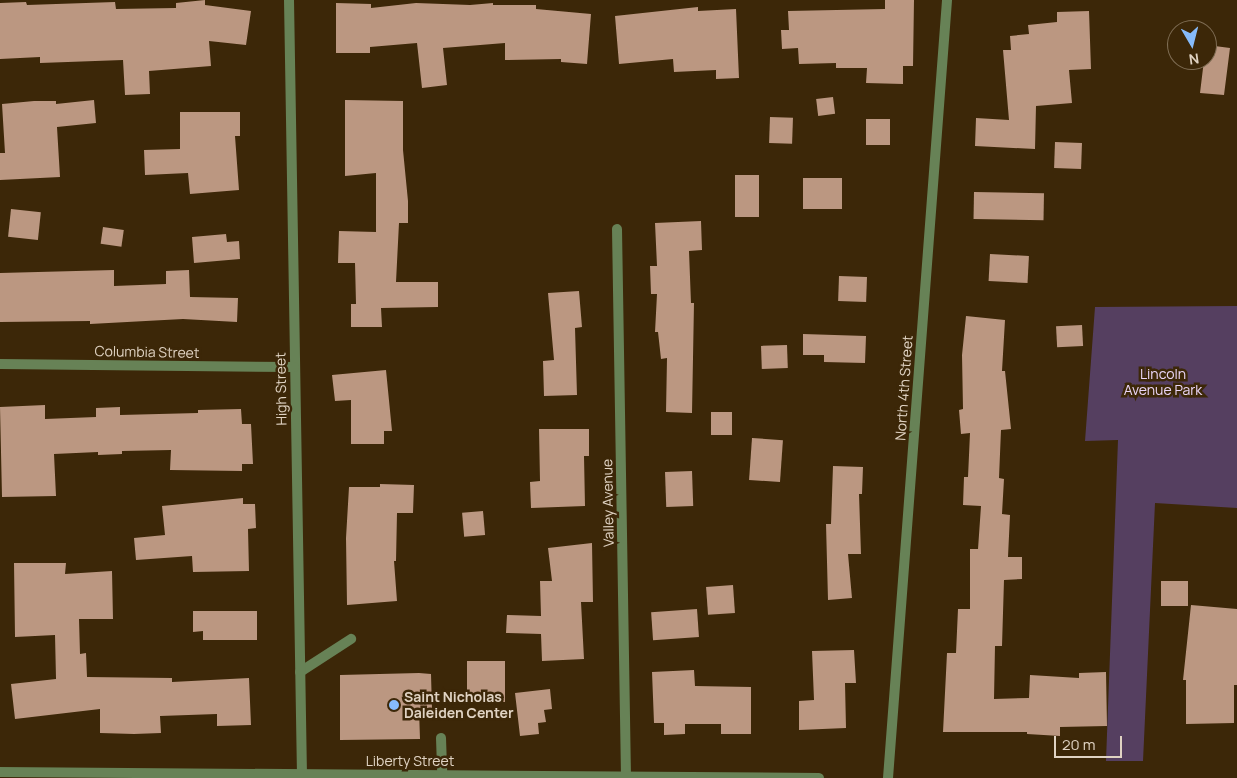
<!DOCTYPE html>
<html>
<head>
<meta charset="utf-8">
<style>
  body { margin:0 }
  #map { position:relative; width:1237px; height:778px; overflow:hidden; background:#3c2708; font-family:Manrope,sans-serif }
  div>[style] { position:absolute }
  .green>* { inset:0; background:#553f60 }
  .building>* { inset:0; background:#bb9781; transform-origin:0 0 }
  .service>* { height:10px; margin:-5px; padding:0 5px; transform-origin:5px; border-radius:5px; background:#678256 }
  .minor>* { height:10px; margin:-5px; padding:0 5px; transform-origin:5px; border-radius:5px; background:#678256 }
  .dots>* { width:14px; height:14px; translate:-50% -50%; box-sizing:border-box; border:2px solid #3c2708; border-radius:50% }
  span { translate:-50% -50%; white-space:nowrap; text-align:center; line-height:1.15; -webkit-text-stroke:5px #3c2708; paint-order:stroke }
  .street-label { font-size:14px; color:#e0d3c3 }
  .park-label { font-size:14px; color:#ebd6f8 }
  .poi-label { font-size:14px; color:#e0d3c3; font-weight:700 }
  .left { translate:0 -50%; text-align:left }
  .north { position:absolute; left:1167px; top:20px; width:50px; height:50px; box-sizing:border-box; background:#3c2708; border:1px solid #7e6c53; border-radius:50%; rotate:172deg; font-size:14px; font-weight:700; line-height:20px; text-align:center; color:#e0d3c3 }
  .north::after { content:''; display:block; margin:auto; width:18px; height:22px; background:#86bbfb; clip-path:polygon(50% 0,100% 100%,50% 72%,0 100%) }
  .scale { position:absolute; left:1054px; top:736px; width:68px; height:22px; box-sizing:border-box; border:2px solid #e0d3c3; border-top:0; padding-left:6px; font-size:15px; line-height:18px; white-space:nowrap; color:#e0d3c3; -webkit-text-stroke:4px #3c2708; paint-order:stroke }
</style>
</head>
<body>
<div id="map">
  <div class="green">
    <i style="clip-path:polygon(1237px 306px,1237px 508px,1155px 503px,1143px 761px,1106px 761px,1118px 440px,1085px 441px,1095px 307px)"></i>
  </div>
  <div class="building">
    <i style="clip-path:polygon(205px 0,205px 5px,251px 11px,246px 45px,209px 41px,211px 66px,149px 71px,150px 94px,125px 95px,123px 60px,40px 63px,40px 57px,0 59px,0 3px,26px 2px,27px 5px,115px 2px,116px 9px,176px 8px,176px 3px)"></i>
    <i style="clip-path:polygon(885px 0,914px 0,913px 66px,903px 66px,903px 84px,866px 83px,867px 68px,836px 68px,836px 63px,799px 64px,798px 48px,782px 49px,781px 30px,789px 30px,788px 11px,885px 9px)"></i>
    <i style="clip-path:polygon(336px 3px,371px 4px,371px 8px,416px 3px,470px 5px,493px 3px,493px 5px,536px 5px,536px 9px,591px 14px,587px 64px,561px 62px,561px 59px,505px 60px,505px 43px,443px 48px,447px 85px,422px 88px,417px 43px,370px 47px,370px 53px,336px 53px)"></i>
    <i style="clip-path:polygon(698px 7px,698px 11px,736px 9px,739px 78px,716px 79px,716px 70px,674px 72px,673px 59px,619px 64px,615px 16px)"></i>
    <i style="clip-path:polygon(1089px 11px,1091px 69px,1069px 70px,1072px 103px,1036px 106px,1035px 149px,975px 146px,976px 118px,1009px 120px,1003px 50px,1011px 50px,1010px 36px,1029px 34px,1028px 25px,1057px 22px,1057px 12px)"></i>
    <i style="clip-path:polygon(1207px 45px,1230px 48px,1224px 95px,1200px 93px,1204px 60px,1207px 60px)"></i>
    <i style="left:833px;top:97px;width:17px;height:17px;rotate:83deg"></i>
    <i style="clip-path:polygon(94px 100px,96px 123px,57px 127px,60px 177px,0 180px,0 153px,5px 153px,2px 104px,34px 101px,56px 101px,56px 104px)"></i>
    <i style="clip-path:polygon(345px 100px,403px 101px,403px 150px,408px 201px,408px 223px,399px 223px,396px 282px,438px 282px,438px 307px,381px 308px,382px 327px,351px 327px,351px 304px,356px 304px,355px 263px,338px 263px,339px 231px,376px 232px,376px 173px,345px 176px)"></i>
    <i style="clip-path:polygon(180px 112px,240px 112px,240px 136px,235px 136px,239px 190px,190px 194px,188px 173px,145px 175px,144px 150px,180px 149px)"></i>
    <i style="left:770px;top:117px;width:23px;height:26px;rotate:2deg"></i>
    <i style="left:890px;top:119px;width:26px;height:24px;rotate:90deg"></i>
    <i style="left:1055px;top:142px;width:27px;height:26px;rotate:2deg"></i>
    <i style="left:735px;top:175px;width:24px;height:42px"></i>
    <i style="left:803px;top:178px;width:39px;height:31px"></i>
    <i style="left:974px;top:192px;width:70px;height:27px;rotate:1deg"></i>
    <i style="left:11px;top:209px;width:30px;height:28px;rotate:6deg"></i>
    <i style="clip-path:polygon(701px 221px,702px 250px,689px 251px,691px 303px,694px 303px,692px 413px,666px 412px,667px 358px,661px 359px,658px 332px,655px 332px,657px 294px,651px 294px,650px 266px,657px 266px,655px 223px)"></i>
    <i style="left:103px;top:227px;width:21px;height:17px;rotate:8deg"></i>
    <i style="clip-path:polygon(226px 234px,227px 242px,239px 241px,240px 259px,194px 263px,192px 237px)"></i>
    <i style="left:990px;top:254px;width:39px;height:27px;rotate:3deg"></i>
    <i style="clip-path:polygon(114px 270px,114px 286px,166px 284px,166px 271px,189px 270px,190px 297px,238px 298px,237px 322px,183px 319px,90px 324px,90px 321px,0 322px,0 273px)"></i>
    <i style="left:839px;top:276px;width:28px;height:25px;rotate:2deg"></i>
    <i style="clip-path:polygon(579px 291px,582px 327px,575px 328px,577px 395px,544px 396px,543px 361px,554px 360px,548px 293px)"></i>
    <i style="clip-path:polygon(966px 316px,1005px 320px,1002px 371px,1005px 371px,1011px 429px,1001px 430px,999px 478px,1004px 479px,1002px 514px,1010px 515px,1008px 557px,1022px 557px,1022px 579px,1004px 580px,1002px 646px,995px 646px,994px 699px,1029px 698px,1030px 675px,1079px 678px,1079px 673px,1106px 672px,1107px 726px,1060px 727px,1060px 736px,1027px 734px,1027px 732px,943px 732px,947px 653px,956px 653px,958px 609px,970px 609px,970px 549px,978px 549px,981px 506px,963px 505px,964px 477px,968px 477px,970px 433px,961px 434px,959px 410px,963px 409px,962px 355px)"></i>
    <i style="left:1082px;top:325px;width:21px;height:26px;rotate:87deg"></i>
    <i style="clip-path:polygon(803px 334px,866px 336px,865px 363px,824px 362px,824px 355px,803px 355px)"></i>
    <i style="left:787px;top:345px;width:23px;height:26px;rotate:88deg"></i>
    <i style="clip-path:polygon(386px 370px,392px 431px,384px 431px,384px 444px,351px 444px,351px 400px,335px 401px,332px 375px)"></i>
    <i style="clip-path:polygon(45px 405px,45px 419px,96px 417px,96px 408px,120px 407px,120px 415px,198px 413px,198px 410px,241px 409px,242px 424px,251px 424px,253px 464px,242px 464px,242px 471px,170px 470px,171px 450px,122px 451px,122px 454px,98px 455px,98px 452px,54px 454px,56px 496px,2px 497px,0 407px)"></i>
    <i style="left:711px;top:412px;width:21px;height:23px"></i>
    <i style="clip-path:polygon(539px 429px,589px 429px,589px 456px,584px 456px,585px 506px,531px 508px,530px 482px,540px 481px)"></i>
    <i style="left:752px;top:438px;width:31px;height:42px;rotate:4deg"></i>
    <i style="clip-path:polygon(833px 466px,863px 467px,862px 494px,859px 494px,861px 554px,848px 554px,852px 598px,828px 600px,826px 524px,831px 524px)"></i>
    <i style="left:692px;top:471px;width:35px;height:27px;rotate:88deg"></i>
    <i style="clip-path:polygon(380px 484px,414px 485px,413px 513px,397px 513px,396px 561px,394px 561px,397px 601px,347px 605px,346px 538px,349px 487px,380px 487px)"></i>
    <i style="clip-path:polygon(243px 498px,243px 504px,255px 504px,256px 528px,248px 529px,249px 571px,193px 572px,192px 556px,136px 560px,134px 538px,165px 535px,162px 506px)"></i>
    <i style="left:483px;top:511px;width:24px;height:21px;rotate:85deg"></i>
    <i style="clip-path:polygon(592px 543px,593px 602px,581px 602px,584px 659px,542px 661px,541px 634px,506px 633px,507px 615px,541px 616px,540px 581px,552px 581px,548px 548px)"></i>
    <i style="clip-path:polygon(14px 563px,66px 563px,65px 574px,112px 571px,113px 619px,79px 619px,80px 654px,86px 653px,87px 677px,172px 678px,172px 682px,249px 678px,251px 725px,217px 726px,217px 714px,160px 716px,161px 733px,134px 734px,100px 733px,100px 709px,15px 719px,11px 684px,56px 679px,55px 635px,15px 637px)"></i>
    <i style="left:1188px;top:581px;width:25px;height:27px;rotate:90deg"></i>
    <i style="left:733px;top:585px;width:28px;height:27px;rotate:86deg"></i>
    <i style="clip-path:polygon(1191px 605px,1237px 609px,1237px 685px,1234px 685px,1234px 723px,1186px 724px,1186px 680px,1183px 680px)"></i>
    <i style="left:697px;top:609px;width:28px;height:46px;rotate:86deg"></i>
    <i style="clip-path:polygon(193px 611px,257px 611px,257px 640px,203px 640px,203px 631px,193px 632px)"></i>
    <i style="clip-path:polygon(854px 650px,856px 683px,845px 683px,846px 728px,799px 730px,799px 701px,814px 700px,812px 651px)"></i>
    <i style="left:467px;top:661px;width:38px;height:41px"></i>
    <i style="clip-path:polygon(694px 670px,695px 686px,751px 687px,751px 734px,721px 734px,721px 724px,685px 724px,685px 734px,664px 735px,664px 723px,654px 723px,652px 672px)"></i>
    <i style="clip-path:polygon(419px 673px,431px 674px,432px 709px,419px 709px,420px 739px,340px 740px,340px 675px)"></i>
    <i style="clip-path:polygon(550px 689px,552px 709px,544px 710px,546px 722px,538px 723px,539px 734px,520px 736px,515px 693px)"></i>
  </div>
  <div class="service">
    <i style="left:300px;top:672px;width:61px;rotate:-32.9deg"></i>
    <i style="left:441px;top:738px;width:37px;rotate:88deg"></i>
  </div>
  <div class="minor">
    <i style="left:289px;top:0;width:778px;rotate:89.04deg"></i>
    <i style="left:617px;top:229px;width:547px;rotate:89.06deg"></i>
    <i style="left:0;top:364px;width:294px;rotate:0.6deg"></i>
    <i style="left:0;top:772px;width:819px;rotate:0.42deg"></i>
    <i style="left:888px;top:778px;width:780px;rotate:-85.66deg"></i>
  </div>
  <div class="dots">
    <i style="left:394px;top:705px;background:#86bbfb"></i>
  </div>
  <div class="street-label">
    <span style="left:147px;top:352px;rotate:1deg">Columbia Street</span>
    <span style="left:904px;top:388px;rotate:-86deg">North 4th Street</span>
    <span style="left:281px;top:389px;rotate:-91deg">High Street</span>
    <span style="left:608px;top:503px;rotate:-91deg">Valley Avenue</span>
    <span style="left:410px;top:761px">Liberty Street</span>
  </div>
  <div class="park-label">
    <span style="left:1163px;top:382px">Lincoln<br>Avenue Park</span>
  </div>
  <div class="poi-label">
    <span class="left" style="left:404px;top:705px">Saint Nicholas<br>Daleiden Center</span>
  </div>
  <div class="north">N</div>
  <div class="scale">20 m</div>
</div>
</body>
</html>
